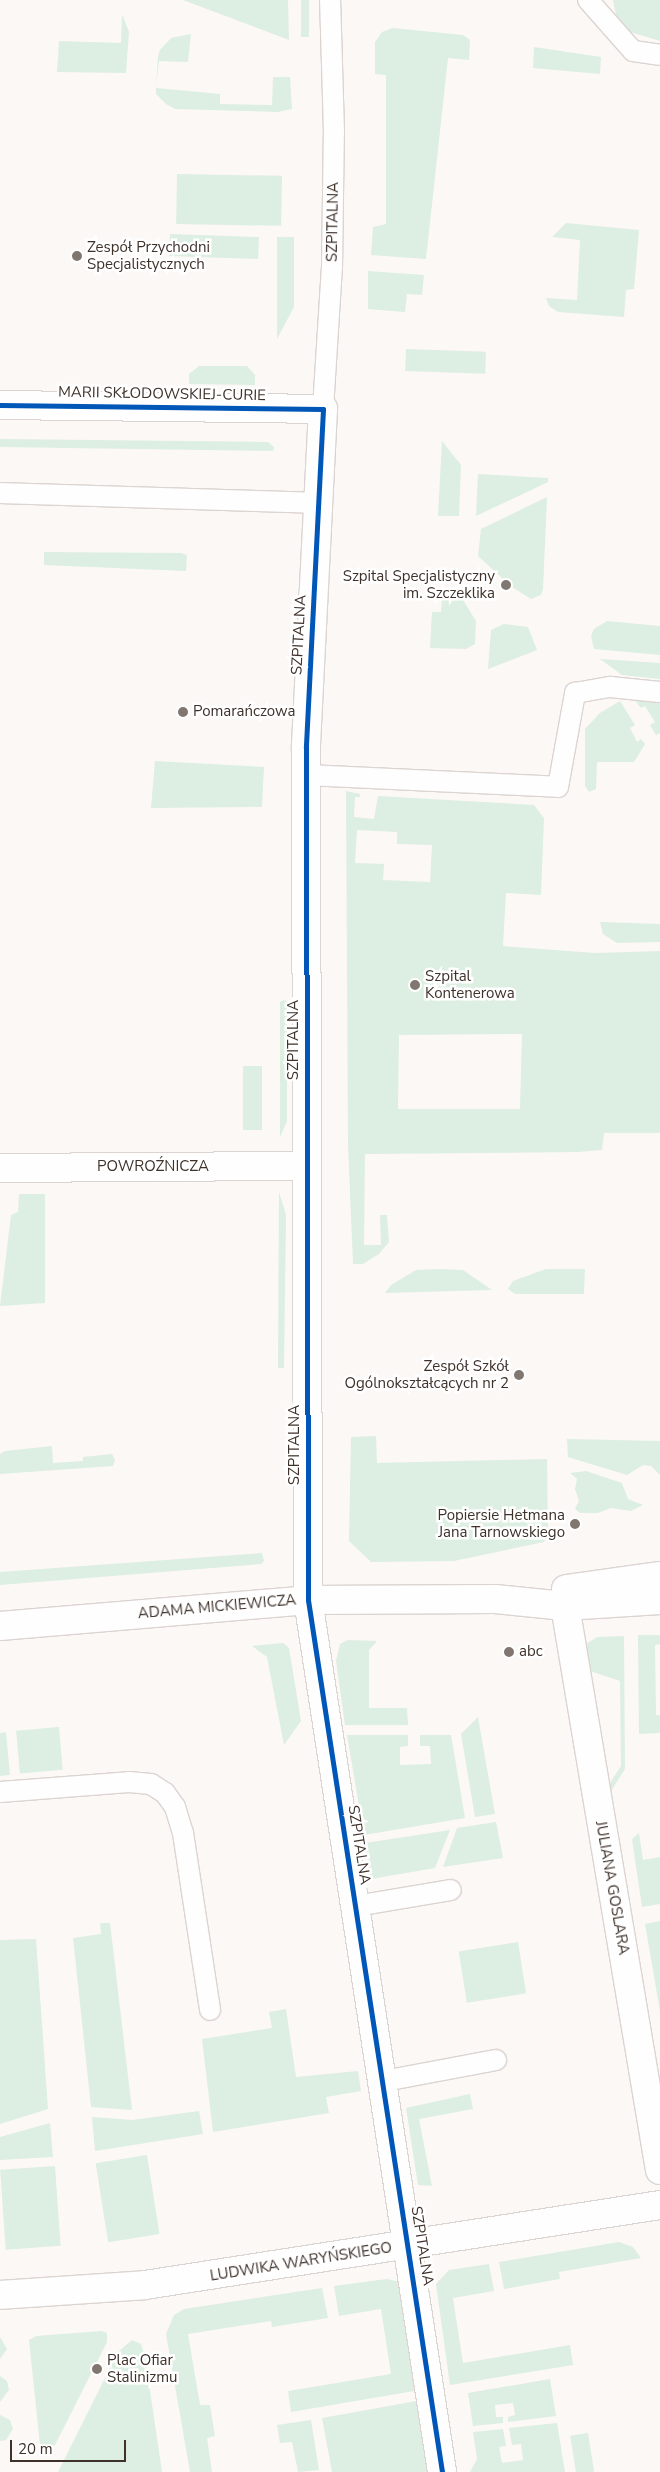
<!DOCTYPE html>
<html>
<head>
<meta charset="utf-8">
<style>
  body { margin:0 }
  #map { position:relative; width:660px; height:2472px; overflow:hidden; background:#fcf8f6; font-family:"Nunito Sans",sans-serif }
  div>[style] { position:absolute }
  .green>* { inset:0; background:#ddeee2; transform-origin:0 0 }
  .roads { filter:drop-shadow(1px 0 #dcd4d0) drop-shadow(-1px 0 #dcd4d0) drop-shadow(0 1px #dcd4d0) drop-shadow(0 -1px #dcd4d0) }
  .service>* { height:20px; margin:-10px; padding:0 10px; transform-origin:10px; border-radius:10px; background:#fffefe }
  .minor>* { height:28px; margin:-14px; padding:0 14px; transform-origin:14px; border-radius:14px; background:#fffefe }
  .tertiary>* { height:28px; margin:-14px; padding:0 14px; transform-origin:14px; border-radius:14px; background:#fffefe }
  .cycleway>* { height:5px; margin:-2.5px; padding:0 2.5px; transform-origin:2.5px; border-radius:2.5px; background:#0057b8 }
  .dots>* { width:14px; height:14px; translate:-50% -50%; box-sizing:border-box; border:2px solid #fff; border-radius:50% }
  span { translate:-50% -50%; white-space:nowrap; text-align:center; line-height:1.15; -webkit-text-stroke:5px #fff; paint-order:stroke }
  .street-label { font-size:15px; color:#3e312a }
  .poi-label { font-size:15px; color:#3e312a }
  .left { translate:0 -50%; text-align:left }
  .right { translate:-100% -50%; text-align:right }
  .scale { position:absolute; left:10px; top:2440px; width:116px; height:22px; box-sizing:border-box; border:2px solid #3e312a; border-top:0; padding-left:6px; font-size:15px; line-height:18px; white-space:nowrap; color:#3e312a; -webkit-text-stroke:4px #fff; paint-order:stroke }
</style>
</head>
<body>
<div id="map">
  <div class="green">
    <i style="clip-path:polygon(183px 0,288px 0,289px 40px)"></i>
    <i style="left:301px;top:0;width:8px;height:37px"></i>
    <i style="clip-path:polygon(613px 0,660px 0,660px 41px,630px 32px,616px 15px)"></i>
    <i style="clip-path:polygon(122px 14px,129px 32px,126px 73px,57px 72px,59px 41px,121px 43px)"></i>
    <i style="clip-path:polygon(393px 28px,463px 35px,470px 40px,469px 60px,448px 58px,426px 259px,371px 255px,373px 227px,386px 224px,386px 75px,375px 74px,375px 42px,382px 32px)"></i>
    <i style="clip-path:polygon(191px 34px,188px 62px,159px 61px,156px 88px,220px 94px,220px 104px,272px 105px,273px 77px,290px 77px,292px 109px,278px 112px,175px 109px,166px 104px,156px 94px,156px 88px,158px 56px,160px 50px,171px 38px)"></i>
    <i style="clip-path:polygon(534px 47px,601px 57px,600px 74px,533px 68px)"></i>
    <i style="left:177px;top:174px;width:105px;height:50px;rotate:1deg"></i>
    <i style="clip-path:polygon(566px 223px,639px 230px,634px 289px,626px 290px,624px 317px,558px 312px,549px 306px,546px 298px,577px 300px,580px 240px,552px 237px)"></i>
    <i style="left:170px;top:234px;width:89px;height:22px;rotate:2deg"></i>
    <i style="clip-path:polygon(277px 237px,294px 237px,294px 307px,277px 339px)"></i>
    <i style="clip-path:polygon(368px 271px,424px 275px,422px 295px,407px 294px,405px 312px,368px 309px)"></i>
    <i style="left:406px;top:349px;width:80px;height:22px;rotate:2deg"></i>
    <i style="clip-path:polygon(199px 366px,247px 366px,255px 375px,255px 385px,189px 384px,189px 374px)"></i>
    <i style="clip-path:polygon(0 439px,268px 442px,274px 447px,273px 451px,0 447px)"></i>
    <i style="clip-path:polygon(442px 441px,461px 465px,459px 516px,438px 516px)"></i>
    <i style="clip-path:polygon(478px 474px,548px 478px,548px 482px,476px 516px)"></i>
    <i style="clip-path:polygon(547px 497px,543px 589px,541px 595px,531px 599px,512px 587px,478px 556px,481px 529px)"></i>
    <i style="clip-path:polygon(44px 552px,181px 553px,187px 555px,186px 571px,44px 565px)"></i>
    <i style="clip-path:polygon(442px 599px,463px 600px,476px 621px,475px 644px,466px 649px,430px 648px,432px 612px,441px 612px)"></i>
    <i style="clip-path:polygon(607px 621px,660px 626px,660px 655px,594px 649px,591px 636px,594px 629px)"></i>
    <i style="clip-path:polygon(504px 624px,528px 627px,537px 650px,488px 669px,491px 630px)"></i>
    <i style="clip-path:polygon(600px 659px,660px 663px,660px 679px,622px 675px)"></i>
    <i style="clip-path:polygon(634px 699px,660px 702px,660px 733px,656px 735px,650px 725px,655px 722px,645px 706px,641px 708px)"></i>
    <i style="clip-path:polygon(620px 701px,635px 725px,630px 728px,637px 742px,641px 739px,645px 744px,634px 762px,597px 762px,596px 789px,589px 792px,585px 786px,585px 729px,600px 713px)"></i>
    <i style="clip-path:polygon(155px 761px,264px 767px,262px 807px,151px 808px)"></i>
    <i style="clip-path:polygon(evenodd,346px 791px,360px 794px,360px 797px,355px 797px,354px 817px,374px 819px,378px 796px,534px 805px,544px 818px,541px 895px,506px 893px,503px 946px,595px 953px,660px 951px,660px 1133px,604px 1133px,602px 1150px,578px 1152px,365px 1154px,364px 1245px,381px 1245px,380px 1215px,387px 1215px,389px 1242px,379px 1254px,363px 1264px,353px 1264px,348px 1144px,346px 791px,357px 830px,397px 832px,397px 844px,432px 845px,430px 882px,383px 880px,384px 864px,355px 863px,357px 830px,346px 791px,522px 1034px,520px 1109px,398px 1109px,399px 1035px,522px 1034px)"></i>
    <i style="clip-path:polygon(600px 922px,660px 924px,660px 942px,617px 943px,603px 934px)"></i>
    <i style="clip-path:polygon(284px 1000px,287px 1002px,287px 1121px,280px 1137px,280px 1002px)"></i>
    <i style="left:243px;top:1066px;width:19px;height:64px"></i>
    <i style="clip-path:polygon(279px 1192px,286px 1215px,284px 1368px,278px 1368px)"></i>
    <i style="clip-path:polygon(19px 1194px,45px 1194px,45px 1303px,0 1306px,11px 1215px,18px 1212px)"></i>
    <i style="clip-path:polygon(438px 1269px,463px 1270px,492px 1290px,385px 1293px,391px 1285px,416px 1270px)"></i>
    <i style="clip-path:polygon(546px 1269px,585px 1269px,584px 1294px,515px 1294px,508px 1289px,513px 1281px)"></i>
    <i style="clip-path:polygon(376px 1436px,377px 1463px,547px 1459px,548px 1533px,544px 1542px,454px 1561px,371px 1562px,349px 1541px,351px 1437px)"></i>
    <i style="clip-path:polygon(567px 1439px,660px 1441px,660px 1475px,651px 1466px,643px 1465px,627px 1475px,568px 1457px)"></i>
    <i style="clip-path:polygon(52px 1446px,53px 1463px,83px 1461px,83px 1457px,112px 1454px,115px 1460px,113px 1466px,0 1474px,0 1454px,5px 1451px)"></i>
    <i style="clip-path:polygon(586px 1471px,622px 1483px,628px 1499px,643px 1505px,631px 1511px,611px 1508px,598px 1513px,580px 1513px,575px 1509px,579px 1501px,575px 1489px,577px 1479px,570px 1473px)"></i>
    <i style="clip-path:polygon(262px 1553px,264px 1561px,261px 1564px,0 1585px,0 1572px)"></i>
    <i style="clip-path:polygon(638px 1635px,660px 1635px,660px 1644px,655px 1645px,656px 1715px,660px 1715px,660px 1733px,639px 1734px)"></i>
    <i style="clip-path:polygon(624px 1636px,625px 1769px,608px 1796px,604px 1792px,621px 1766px,620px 1681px,587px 1670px,583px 1646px,597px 1637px)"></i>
    <i style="clip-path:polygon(348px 1640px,377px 1641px,369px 1650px,369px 1708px,407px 1708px,408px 1725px,345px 1725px,336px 1661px,340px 1644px)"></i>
    <i style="clip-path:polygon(283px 1643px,289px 1648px,301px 1721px,284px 1745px,267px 1657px,252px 1646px)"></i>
    <i style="clip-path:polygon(478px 1717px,495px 1814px,475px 1817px,461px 1734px)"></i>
    <i style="left:59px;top:1727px;width:43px;height:43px;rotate:85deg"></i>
    <i style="clip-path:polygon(6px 1732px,10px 1775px,0 1776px,0 1733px)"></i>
    <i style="clip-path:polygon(347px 1735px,408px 1735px,408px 1746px,400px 1747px,400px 1765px,431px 1764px,430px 1746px,420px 1746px,420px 1735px,451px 1735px,465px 1818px,364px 1835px)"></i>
    <i style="clip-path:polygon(496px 1822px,503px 1858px,443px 1867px,457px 1828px)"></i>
    <i style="clip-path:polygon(450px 1830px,435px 1868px,371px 1879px,365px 1843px)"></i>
    <i style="clip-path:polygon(639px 1833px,643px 1860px,660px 1857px,660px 1904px,642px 1907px,632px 1839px)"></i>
    <i style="clip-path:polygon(660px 1921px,660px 2011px,645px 1924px)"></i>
    <i style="clip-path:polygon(100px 1923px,110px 1923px,132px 2110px,91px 2107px,73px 1938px,101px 1934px)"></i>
    <i style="clip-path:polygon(36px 1939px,48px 2109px,0 2124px,0 1940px)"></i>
    <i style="left:518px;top:1942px;width:52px;height:60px;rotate:81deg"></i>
    <i style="clip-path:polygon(286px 2009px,296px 2077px,358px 2071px,361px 2091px,326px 2097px,329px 2113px,213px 2132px,202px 2039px,272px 2028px,269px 2012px)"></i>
    <i style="clip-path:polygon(470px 2094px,473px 2109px,419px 2119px,432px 2186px,418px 2185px,406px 2108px)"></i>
    <i style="clip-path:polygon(199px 2111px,203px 2134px,95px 2151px,92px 2117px,132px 2120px)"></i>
    <i style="clip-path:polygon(50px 2123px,53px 2157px,0 2160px,0 2137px)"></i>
    <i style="left:147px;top:2155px;width:80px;height:52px;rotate:81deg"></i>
    <i style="left:55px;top:2166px;width:80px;height:55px;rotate:86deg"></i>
    <i style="clip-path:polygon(619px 2242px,633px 2247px,641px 2258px,559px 2272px,560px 2279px,504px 2289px,499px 2262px)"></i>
    <i style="clip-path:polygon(489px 2264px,494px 2291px,453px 2298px,463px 2363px,570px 2345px,573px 2365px,450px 2385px,436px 2284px,449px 2270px)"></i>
    <i style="clip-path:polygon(387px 2279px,400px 2282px,420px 2390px,291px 2412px,288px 2391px,391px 2374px,381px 2309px,339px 2316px,334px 2286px)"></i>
    <i style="clip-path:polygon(322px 2288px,328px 2318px,272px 2327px,271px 2321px,188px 2334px,200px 2405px,210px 2405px,215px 2436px,207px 2438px,212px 2472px,190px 2472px,166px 2334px,174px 2315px,184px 2309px)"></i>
    <i style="clip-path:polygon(102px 2331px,107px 2333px,107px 2342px,55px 2445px,43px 2448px,40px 2445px,29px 2340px,36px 2336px)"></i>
    <i style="clip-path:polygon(0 2337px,7px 2349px,0 2359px)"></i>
    <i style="clip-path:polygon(132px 2340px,141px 2344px,145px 2357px,162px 2472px,58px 2472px,118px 2352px)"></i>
    <i style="clip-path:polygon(0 2376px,7px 2381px,9px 2390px,0 2402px)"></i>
    <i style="clip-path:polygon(550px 2379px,556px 2416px,508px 2422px,508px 2417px,515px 2415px,513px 2403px,495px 2405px,496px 2417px,503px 2417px,503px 2423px,473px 2426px,468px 2393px)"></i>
    <i style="clip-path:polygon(422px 2400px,435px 2472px,332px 2472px,322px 2418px)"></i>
    <i style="clip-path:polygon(0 2415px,10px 2420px,13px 2429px,6px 2440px,0 2441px)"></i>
    <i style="clip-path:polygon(311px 2420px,319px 2470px,298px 2472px,292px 2442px,280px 2443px,277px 2425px)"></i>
    <i style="clip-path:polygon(557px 2423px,565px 2472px,470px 2472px,477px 2459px,473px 2432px,503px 2429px,506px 2446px,499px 2447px,502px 2463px,523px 2460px,521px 2444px,512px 2445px,509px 2428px)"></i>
    <i style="left:588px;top:2433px;width:39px;height:18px;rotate:81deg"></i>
  </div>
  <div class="roads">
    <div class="service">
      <i style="left:588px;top:0;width:68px;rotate:48.6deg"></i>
      <i style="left:633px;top:51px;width:27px;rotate:8deg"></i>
      <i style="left:323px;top:409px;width:142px;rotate:-86.4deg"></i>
      <i style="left:332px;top:267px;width:135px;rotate:-89.2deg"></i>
      <i style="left:334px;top:132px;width:132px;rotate:-91.7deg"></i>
      <i style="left:0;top:493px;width:319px;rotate:1.8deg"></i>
      <i style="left:306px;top:775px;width:252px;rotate:2.7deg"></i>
      <i style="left:558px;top:787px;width:96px;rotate:-79.7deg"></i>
      <i style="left:575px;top:693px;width:36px;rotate:-10deg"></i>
      <i style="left:610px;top:687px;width:50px;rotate:5.7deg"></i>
      <i style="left:0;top:1792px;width:129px;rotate:-4.4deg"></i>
      <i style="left:129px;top:1782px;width:22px;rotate:5deg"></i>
      <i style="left:151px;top:1784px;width:17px;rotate:33deg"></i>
      <i style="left:165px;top:1793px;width:17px;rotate:54deg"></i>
      <i style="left:175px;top:1807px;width:27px;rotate:73deg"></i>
      <i style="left:183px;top:1833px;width:179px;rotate:81.3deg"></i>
      <i style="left:356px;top:1906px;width:96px;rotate:-9.6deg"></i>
      <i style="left:384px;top:2081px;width:114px;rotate:-10.6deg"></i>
    </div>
    <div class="minor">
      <i style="left:0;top:405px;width:323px;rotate:0.7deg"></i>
      <i style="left:323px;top:409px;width:339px;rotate:92.9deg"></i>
      <i style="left:306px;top:748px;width:852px;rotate:89.87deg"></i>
      <i style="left:308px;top:1600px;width:882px;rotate:81.26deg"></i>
      <i style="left:0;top:1168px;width:307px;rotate:-0.4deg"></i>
      <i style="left:565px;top:1606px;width:572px;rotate:80.44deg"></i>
      <i style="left:0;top:2295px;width:145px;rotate:-3.9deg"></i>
      <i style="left:145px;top:2285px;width:521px;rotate:-8.83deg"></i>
    </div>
    <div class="tertiary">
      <i style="left:566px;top:1589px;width:95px;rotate:-7.9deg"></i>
      <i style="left:0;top:1626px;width:309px;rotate:-4.8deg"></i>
      <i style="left:308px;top:1600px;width:187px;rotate:-0.3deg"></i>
      <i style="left:495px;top:1599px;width:70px;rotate:5.7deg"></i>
      <i style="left:565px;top:1606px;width:95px;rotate:-3.6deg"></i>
    </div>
  </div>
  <div class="cycleway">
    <i style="left:0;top:405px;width:323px;rotate:0.7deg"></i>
    <i style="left:323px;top:409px;width:339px;rotate:92.9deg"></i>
    <i style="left:306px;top:748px;width:852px;rotate:89.87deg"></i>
    <i style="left:308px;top:1600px;width:882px;rotate:81.26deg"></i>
  </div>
  <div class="dots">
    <i style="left:77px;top:256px;background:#807771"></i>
    <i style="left:506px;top:585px;background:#807771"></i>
    <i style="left:183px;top:712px;background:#807771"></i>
    <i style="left:415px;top:985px;background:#807771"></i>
    <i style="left:519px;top:1375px;background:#807771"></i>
    <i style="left:575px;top:1524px;background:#807771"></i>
    <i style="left:509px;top:1652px;background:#807771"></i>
    <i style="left:97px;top:2369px;background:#807771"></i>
  </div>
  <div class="street-label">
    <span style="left:333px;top:222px;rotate:-89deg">SZPITALNA</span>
    <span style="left:162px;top:394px;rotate:1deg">MARII SKŁODOWSKIEJ-CURIE</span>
    <span style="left:299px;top:635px;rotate:-87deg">SZPITALNA</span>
    <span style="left:294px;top:1040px;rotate:-90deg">SZPITALNA</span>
    <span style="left:153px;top:1167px">POWROŹNICZA</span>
    <span style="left:295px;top:1445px;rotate:-90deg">SZPITALNA</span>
    <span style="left:217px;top:1607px;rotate:-5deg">ADAMA MICKIEWICZA</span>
    <span style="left:359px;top:1845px;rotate:81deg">SZPITALNA</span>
    <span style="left:612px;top:1888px;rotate:80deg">JULIANA GOSLARA</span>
    <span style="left:422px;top:2246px;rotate:81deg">SZPITALNA</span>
    <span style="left:301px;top:2262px;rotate:-9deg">LUDWIKA WARYŃSKIEGO</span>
  </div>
  <div class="poi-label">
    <span class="left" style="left:87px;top:256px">Zespół Przychodni<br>Specjalistycznych</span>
    <span class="right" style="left:495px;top:585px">Szpital Specjalistyczny<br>im. Szczeklika</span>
    <span class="left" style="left:193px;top:712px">Pomarańczowa</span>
    <span class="left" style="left:425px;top:985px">Szpital<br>Kontenerowa</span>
    <span class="right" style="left:509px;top:1375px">Zespół Szkół<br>Ogólnokształcących nr 2</span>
    <span class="right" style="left:565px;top:1524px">Popiersie Hetmana<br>Jana Tarnowskiego</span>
    <span class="left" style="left:519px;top:1652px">abc</span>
    <span class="left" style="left:107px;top:2369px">Plac Ofiar<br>Stalinizmu</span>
  </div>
  <div class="scale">20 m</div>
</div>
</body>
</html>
